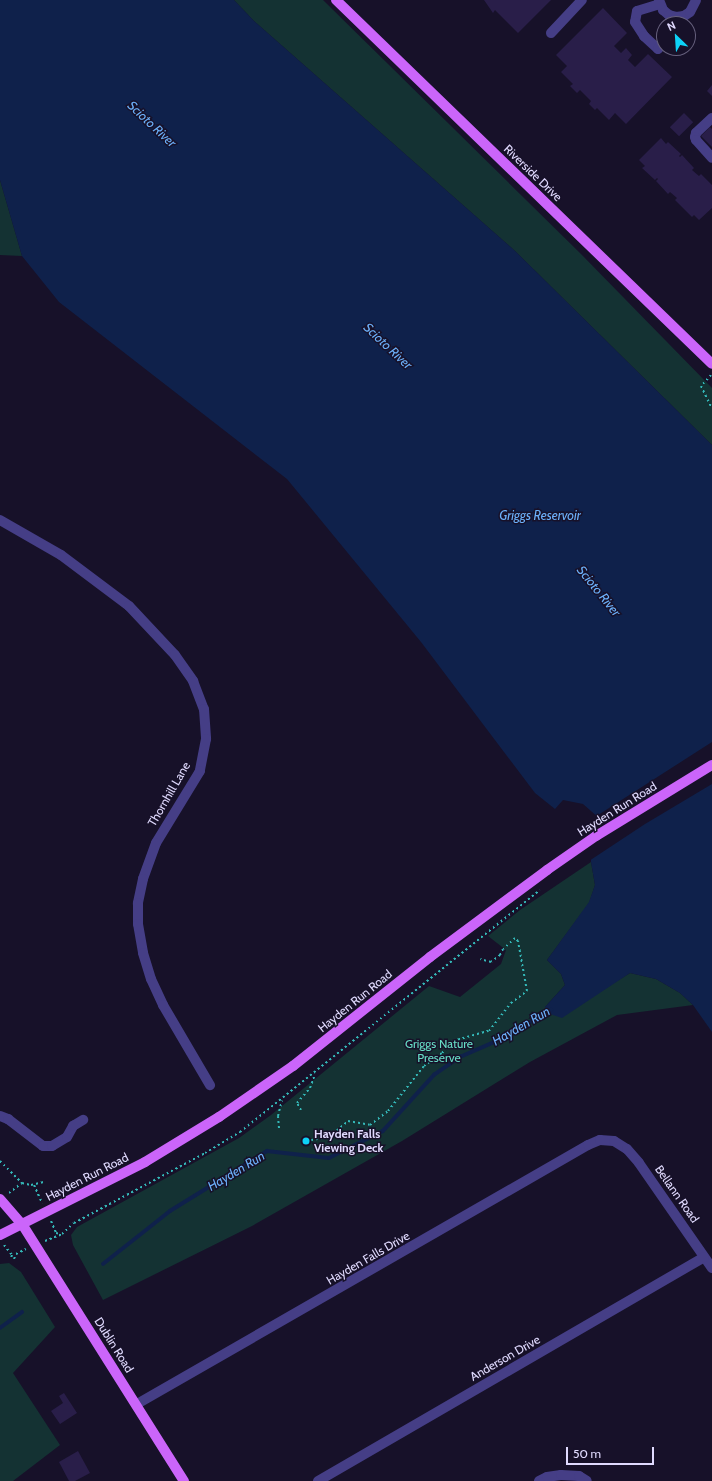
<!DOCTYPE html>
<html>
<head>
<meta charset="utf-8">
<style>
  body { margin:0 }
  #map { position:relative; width:712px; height:1481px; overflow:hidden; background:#171129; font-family:Cabin,sans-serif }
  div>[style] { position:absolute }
  .green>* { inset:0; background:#143233 }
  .water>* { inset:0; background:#0f214b }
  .pier>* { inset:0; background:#171129 }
  .stream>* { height:3.5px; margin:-1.75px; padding:0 1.75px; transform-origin:1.75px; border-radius:1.75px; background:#0f214b }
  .building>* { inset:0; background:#291e49; transform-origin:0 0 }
  .path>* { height:2px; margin-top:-1px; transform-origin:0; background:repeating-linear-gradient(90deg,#34b8b8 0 2px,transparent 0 5px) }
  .minor>* { height:10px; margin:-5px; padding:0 5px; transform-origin:5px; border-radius:5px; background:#453e86 }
  .major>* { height:10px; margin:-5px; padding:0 5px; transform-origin:5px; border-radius:5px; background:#cb65fa }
  .dots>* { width:11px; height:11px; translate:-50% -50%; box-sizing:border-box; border:2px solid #171129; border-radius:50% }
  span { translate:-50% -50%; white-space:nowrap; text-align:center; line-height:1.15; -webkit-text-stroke:3px #171129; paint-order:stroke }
  .street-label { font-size:12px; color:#e0dafe }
  .park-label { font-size:12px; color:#67ddc6 }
  .poi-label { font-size:12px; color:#e0dafe; font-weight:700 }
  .left { translate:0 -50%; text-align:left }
  .water-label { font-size:13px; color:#6cb0fa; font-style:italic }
  .north { position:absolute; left:656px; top:16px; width:40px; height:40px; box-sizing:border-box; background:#171129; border:1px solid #67617e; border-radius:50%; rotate:335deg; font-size:11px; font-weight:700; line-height:16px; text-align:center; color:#e0dafe }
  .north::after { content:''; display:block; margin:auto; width:14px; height:18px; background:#0dd2f7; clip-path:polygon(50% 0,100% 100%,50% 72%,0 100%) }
  .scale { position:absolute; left:566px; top:1447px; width:88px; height:18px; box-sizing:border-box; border:2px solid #e0dafe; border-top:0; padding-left:5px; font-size:12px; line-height:14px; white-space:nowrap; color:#e0dafe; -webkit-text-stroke:3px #171129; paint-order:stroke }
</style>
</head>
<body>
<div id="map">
  <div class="green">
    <i style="clip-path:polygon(234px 0,323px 0,581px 254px,712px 388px,712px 445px,515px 251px,254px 21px)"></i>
    <i style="clip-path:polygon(0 180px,22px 256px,0 255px)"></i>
    <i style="clip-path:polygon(591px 862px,595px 885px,589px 903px,547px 960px,561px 974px,565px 985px,545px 1007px,596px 994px,630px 973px,656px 979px,680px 993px,693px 1005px,617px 1015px,530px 1062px,402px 1141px,252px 1226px,103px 1300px,73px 1245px,71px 1235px,77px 1227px,239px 1138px,271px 1115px,429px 986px,460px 997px,501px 964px,506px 950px,488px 936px,520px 910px)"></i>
    <i style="clip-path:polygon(9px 1263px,21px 1272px,55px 1327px,13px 1373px,60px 1445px,13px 1481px,0 1481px,0 1264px)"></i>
  </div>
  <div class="water">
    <i style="clip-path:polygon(0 0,234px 0,254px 21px,515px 251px,712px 445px,712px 1032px,693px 1005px,680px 993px,656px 979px,630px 973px,562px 1018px,547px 1013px,545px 1007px,565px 985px,561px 974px,547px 960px,589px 902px,595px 885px,591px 862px,591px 850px,608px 826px,583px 804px,563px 800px,555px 809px,535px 793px,421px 642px,287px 479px,59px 302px,22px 256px,0 180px)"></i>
  </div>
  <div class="pier">
    <i style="clip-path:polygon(712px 742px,712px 784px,645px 824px,589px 861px,589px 849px,606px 826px,595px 817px)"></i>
  </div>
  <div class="stream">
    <i style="left:103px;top:1264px;width:85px;rotate:-38.3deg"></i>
    <i style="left:170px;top:1211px;width:114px;rotate:-31.7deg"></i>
    <i style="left:267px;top:1151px;width:62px;rotate:6.4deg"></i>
    <i style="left:329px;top:1158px;width:60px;rotate:-26.6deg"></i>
    <i style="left:383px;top:1131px;width:76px;rotate:-47.7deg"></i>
    <i style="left:434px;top:1075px;width:32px;rotate:-35deg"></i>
    <i style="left:460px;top:1057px;width:43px;rotate:-23.6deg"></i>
    <i style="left:499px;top:1040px;width:60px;rotate:-30deg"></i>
    <i style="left:0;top:1328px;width:27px;rotate:-36deg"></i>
  </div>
  <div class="building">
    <i style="clip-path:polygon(484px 0,551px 0,518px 33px,495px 10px,493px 13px)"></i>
    <i style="clip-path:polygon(603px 8px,627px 33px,614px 46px,621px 53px,626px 48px,632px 55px,628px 60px,635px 67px,648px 54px,672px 77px,626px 124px,615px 113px,609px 120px,597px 108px,595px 110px,589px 104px,591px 101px,580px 90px,577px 93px,570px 86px,573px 84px,561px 72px,567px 66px,556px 55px)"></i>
    <i style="clip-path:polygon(712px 85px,712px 96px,707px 91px)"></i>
    <i style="left:684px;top:113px;width:13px;height:20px;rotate:45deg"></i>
    <i style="clip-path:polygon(710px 127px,712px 129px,712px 147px,701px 136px)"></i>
    <i style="clip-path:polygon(661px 138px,666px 144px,668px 142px,681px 154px,679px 156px,680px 157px,682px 155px,694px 168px,692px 170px,699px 176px,701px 174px,712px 185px,712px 208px,699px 220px,694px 215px,692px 217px,675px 200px,677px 198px,670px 192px,668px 194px,656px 181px,658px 179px,657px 178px,655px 180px,642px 168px,645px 166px,639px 160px)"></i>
    <i style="clip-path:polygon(64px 1393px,77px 1413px,60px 1424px,51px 1411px,63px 1403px,59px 1396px)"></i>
    <i style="clip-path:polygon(78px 1451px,90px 1473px,75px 1481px,69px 1481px,59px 1462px)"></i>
  </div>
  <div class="path">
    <i style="left:711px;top:375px;width:15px;rotate:132deg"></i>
    <i style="left:701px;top:386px;width:25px;rotate:64deg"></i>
    <i style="left:301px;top:1110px;width:8px;rotate:-120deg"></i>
    <i style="left:297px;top:1103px;width:20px;rotate:-49deg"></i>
    <i style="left:310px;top:1088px;width:15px;rotate:-70deg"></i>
    <i style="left:279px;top:1128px;width:12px;rotate:-95deg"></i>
    <i style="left:278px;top:1116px;width:16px;rotate:-76deg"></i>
    <i style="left:306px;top:1141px;width:23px;rotate:-10deg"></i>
    <i style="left:329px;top:1137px;width:25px;rotate:-40deg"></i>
    <i style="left:348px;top:1121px;width:22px;rotate:10deg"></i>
    <i style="left:370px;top:1125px;width:23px;rotate:-38deg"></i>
    <i style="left:388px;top:1111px;width:58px;rotate:-51.3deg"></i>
    <i style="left:424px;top:1066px;width:22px;rotate:-36deg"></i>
    <i style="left:442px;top:1053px;width:16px;rotate:-47deg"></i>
    <i style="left:453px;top:1041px;width:37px;rotate:-16deg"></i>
    <i style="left:489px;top:1031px;width:36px;rotate:-52deg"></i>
    <i style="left:511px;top:1003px;width:20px;rotate:-37deg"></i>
    <i style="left:527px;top:991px;width:51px;rotate:-100.2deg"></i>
    <i style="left:518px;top:941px;width:4px;rotate:-135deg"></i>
    <i style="left:515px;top:938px;width:16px;rotate:137deg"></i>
    <i style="left:503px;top:949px;width:7px;rotate:117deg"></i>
    <i style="left:500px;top:955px;width:11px;rotate:142deg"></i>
    <i style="left:491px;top:962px;width:11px;rotate:-165deg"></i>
    <i style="left:0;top:1161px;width:31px;rotate:45deg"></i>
    <i style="left:22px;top:1183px;width:9px;rotate:13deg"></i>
    <i style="left:31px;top:1185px;width:13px;rotate:-13deg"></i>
    <i style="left:34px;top:1185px;width:20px;rotate:66deg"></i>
    <i style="left:9px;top:1193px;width:16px;rotate:-38deg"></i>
    <i style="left:51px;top:1221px;width:13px;rotate:67deg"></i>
    <i style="left:56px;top:1233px;width:5px;rotate:11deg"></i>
    <i style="left:45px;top:1241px;width:18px;rotate:-22deg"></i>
    <i style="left:62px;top:1234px;width:16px;rotate:-43deg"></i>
    <i style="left:74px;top:1223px;width:149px;rotate:-28.1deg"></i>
    <i style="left:205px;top:1153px;width:41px;rotate:-31deg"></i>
    <i style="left:240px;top:1132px;width:385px;rotate:-38.9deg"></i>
    <i style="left:4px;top:1245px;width:13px;rotate:51deg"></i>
    <i style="left:12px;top:1255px;width:3px;rotate:108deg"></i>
    <i style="left:14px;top:1259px;width:5px;rotate:-68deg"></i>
    <i style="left:16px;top:1254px;width:11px;rotate:-27deg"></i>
  </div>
  <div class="minor">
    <i style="left:659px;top:0;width:11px;rotate:68deg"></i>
    <i style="left:663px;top:10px;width:8px;rotate:40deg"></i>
    <i style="left:669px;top:15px;width:7px;rotate:16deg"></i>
    <i style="left:676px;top:17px;width:8px;rotate:-7deg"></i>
    <i style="left:684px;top:16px;width:7px;rotate:-34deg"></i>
    <i style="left:690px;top:12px;width:13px;rotate:-63deg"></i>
    <i style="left:660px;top:4px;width:24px;rotate:163deg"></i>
    <i style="left:637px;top:11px;width:11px;rotate:100deg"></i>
    <i style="left:635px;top:22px;width:17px;rotate:57deg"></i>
    <i style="left:644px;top:36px;width:19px;rotate:43deg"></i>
    <i style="left:658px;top:49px;width:10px;rotate:-53deg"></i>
    <i style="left:551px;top:33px;width:45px;rotate:-46.8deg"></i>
    <i style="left:712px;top:118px;width:22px;rotate:137deg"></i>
    <i style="left:696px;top:133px;width:4px;rotate:104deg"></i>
    <i style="left:695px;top:137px;width:3px;rotate:72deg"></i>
    <i style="left:696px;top:140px;width:24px;rotate:48deg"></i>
    <i style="left:0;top:520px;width:70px;rotate:29.8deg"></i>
    <i style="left:61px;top:555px;width:85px;rotate:36.9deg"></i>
    <i style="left:129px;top:606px;width:67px;rotate:46.8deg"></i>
    <i style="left:175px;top:655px;width:32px;rotate:55deg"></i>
    <i style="left:193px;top:681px;width:30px;rotate:69deg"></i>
    <i style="left:204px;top:709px;width:30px;rotate:86deg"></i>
    <i style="left:206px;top:739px;width:33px;rotate:101deg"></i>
    <i style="left:200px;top:771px;width:84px;rotate:121.4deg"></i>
    <i style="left:156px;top:843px;width:38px;rotate:110deg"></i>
    <i style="left:143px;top:879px;width:25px;rotate:102deg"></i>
    <i style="left:138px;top:903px;width:21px;rotate:90deg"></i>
    <i style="left:138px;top:924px;width:29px;rotate:80deg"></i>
    <i style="left:143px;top:953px;width:27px;rotate:73deg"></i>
    <i style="left:151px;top:979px;width:29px;rotate:65deg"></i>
    <i style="left:163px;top:1005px;width:93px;rotate:59.6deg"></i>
    <i style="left:0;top:1116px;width:9px;rotate:21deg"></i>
    <i style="left:8px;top:1119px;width:44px;rotate:37.6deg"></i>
    <i style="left:43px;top:1146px;width:9px"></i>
    <i style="left:52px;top:1146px;width:17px;rotate:-31deg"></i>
    <i style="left:67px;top:1137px;width:13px;rotate:-61deg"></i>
    <i style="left:73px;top:1126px;width:12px;rotate:-31deg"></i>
    <i style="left:137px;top:1404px;width:520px;rotate:-29.87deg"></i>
    <i style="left:588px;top:1145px;width:13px;rotate:-23deg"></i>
    <i style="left:600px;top:1140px;width:14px;rotate:4deg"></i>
    <i style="left:614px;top:1141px;width:15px;rotate:32deg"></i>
    <i style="left:627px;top:1149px;width:18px;rotate:49deg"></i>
    <i style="left:639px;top:1163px;width:128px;rotate:55.2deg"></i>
    <i style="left:318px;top:1481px;width:446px;rotate:-30.1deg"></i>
    <i style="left:539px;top:1481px;width:9px;rotate:-27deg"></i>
    <i style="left:547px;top:1477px;width:14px;rotate:-8deg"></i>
    <i style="left:561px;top:1475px;width:18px;rotate:3deg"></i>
    <i style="left:579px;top:1476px;width:9px;rotate:32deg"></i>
  </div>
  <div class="major">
    <i style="left:336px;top:0;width:523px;rotate:44.07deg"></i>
    <i style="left:0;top:1199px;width:33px;rotate:49deg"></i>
    <i style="left:22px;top:1224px;width:304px;rotate:57.8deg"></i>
    <i style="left:0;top:1235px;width:162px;rotate:-26.7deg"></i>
    <i style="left:145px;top:1162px;width:87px;rotate:-31.3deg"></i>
    <i style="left:219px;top:1117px;width:90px;rotate:-34.6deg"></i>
    <i style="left:293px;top:1066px;width:175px;rotate:-38.5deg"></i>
    <i style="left:430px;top:957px;width:146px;rotate:-36.6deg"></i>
    <i style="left:547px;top:870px;width:60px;rotate:-34.8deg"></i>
    <i style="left:596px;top:836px;width:136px;rotate:-31.5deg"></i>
  </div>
  <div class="dots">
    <i style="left:306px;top:1141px;background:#0dd2f7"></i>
  </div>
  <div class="street-label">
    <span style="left:533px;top:173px;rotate:44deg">Riverside Drive</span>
    <span style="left:169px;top:794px;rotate:-60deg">Thornhill Lane</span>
    <span style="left:617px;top:809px;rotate:-32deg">Hayden Run Road</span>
    <span style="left:355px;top:1001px;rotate:-39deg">Hayden Run Road</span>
    <span style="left:87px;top:1177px;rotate:-27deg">Hayden Run Road</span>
    <span style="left:677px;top:1194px;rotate:55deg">Bellann Road</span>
    <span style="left:368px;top:1258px;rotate:-30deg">Hayden Falls Drive</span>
    <span style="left:114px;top:1345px;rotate:58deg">Dublin Road</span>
    <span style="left:505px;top:1358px;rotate:-30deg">Anderson Drive</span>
  </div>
  <div class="park-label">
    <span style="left:439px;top:1051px">Griggs Nature<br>Preserve</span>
  </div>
  <div class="poi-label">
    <span class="left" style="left:314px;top:1141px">Hayden Falls<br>Viewing Deck</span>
  </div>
  <div class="water-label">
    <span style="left:152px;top:124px;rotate:43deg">Scioto River</span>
    <span style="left:388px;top:346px;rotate:43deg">Scioto River</span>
    <span style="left:540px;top:515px">Griggs Reservoir</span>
    <span style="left:599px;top:591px;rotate:51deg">Scioto River</span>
    <span style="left:521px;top:1026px;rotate:-30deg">Hayden Run</span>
    <span style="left:236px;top:1171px;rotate:-31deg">Hayden Run</span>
  </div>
  <div class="north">N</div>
  <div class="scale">50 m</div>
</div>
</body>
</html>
